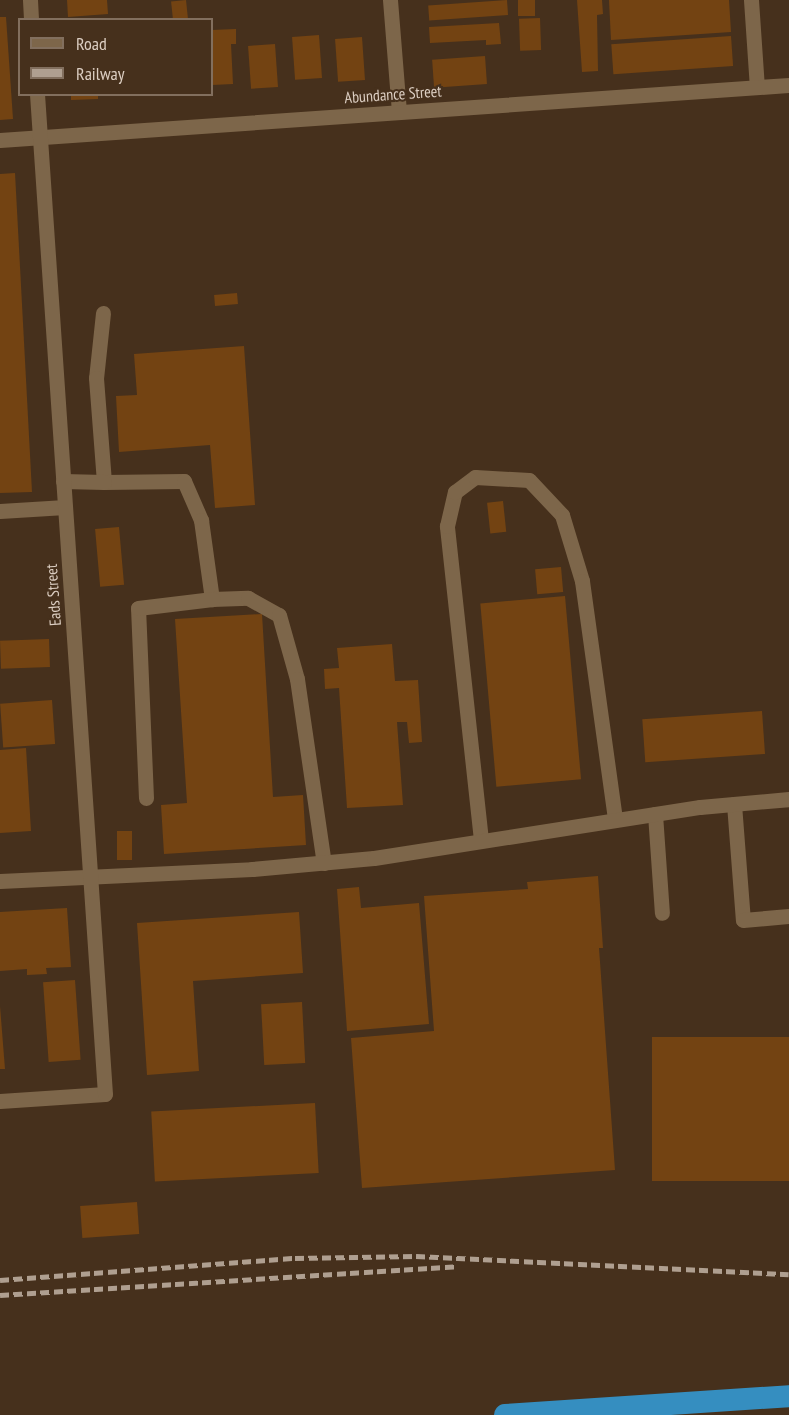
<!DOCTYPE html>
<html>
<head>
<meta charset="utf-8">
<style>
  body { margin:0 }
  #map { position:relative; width:789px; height:1415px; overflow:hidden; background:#46301c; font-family:"PT Sans Narrow",sans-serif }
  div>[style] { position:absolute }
  .canal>* { height:22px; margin:-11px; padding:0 11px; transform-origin:11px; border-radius:11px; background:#358ec0 }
  .building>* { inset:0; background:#734312; transform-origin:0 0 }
  .minor>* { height:15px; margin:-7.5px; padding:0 7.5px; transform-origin:7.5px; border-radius:7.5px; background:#7d664a }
  .rail>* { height:4.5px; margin-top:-2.25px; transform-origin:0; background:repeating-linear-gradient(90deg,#af9f90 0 9px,transparent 0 13.5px) }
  span { translate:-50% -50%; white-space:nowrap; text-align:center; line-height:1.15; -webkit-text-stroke:4.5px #46301c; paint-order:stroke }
  .street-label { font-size:16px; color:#dccec2 }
  .legend { position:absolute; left:18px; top:18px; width:195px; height:78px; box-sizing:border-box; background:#46301c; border:2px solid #826f5e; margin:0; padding:8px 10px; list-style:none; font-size:18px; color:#dccec2 }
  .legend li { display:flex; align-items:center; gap:12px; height:30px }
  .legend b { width:30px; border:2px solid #826f5e }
</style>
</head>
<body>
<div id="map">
  <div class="canal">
    <i style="left:505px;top:1415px;width:285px;rotate:-3.8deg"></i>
  </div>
  <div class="building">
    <i style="clip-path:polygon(67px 0,107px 0,108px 14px,68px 17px)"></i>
    <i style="left:186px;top:0;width:19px;height:15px;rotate:84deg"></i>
    <i style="left:507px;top:0;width:15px;height:79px;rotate:86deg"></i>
    <i style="left:518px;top:0;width:17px;height:16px"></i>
    <i style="clip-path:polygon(577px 0,602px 0,603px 14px,597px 15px,598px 71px,582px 72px)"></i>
    <i style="clip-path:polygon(609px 0,729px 0,731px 32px,611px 40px)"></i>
    <i style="clip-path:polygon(0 17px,6px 17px,13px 119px,0 120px)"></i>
    <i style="left:540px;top:18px;width:32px;height:21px;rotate:88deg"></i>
    <i style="clip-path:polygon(499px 23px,501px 44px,486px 45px,486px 40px,430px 43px,429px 27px)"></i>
    <i style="clip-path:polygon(236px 29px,236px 44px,231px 44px,233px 84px,212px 85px,212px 30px)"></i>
    <i style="left:319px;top:35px;width:43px;height:27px;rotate:86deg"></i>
    <i style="left:731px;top:36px;width:30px;height:120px;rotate:86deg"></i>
    <i style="left:362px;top:37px;width:43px;height:27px;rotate:86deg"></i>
    <i style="left:275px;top:44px;width:43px;height:27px;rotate:86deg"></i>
    <i style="left:485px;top:56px;width:28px;height:53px;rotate:86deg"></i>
    <i style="clip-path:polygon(71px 94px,98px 94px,98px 99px,71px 100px)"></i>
    <i style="clip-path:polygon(15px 173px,32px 492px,0 493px,0 174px)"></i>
    <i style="left:237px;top:293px;width:11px;height:23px;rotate:85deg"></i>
    <i style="clip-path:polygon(244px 346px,255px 505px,215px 508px,210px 445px,119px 452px,116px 396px,137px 395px,134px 354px)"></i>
    <i style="left:503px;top:501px;width:31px;height:16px;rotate:84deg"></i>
    <i style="left:119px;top:527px;width:58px;height:24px;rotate:85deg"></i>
    <i style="left:561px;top:567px;width:25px;height:26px;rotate:85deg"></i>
    <i style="left:565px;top:596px;width:184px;height:85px;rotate:85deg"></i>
    <i style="clip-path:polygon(262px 614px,273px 797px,303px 795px,306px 845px,164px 854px,161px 805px,187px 803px,175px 619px)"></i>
    <i style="left:49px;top:639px;width:28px;height:49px;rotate:88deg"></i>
    <i style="clip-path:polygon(392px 644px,395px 681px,418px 680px,422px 742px,409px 743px,407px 722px,397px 722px,403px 805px,347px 808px,339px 688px,325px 689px,324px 669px,339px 668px,337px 648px)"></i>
    <i style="left:52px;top:700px;width:44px;height:52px;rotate:86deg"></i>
    <i style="left:762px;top:711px;width:43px;height:120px;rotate:86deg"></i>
    <i style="clip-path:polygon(26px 748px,31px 831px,0 833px,0 750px)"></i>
    <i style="left:117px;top:831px;width:15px;height:29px"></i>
    <i style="clip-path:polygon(598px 876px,603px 948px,599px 948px,615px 1170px,362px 1188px,351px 1038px,434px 1031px,424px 896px,528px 889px,527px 882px)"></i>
    <i style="clip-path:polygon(359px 887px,361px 908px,419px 903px,429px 1024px,347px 1031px,337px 889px)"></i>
    <i style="clip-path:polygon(67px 908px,71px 967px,46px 968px,47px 974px,27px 975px,27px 969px,0 971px,0 912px)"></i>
    <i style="clip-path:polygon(299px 912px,303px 973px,193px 981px,199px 1071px,147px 1075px,137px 923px)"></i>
    <i style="left:75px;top:980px;width:80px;height:32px;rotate:86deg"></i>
    <i style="left:302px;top:1002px;width:61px;height:41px;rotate:87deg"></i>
    <i style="clip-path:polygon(0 1006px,5px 1069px,0 1069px)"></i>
    <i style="left:789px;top:1037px;width:144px;height:137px;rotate:90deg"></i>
    <i style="left:315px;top:1103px;width:70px;height:164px;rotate:87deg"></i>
    <i style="left:137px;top:1202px;width:32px;height:57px;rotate:86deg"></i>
  </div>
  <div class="minor">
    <i style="left:30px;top:0;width:20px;rotate:87deg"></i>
    <i style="left:390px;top:0;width:111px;rotate:85.4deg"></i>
    <i style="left:751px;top:0;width:87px;rotate:86.1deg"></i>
    <i style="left:0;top:140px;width:791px;rotate:-3.99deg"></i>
    <i style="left:103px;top:313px;width:65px;rotate:96.1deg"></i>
    <i style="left:96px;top:378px;width:104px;rotate:85.6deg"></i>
    <i style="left:104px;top:482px;width:80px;rotate:-0.7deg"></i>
    <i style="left:184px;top:481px;width:43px;rotate:66.4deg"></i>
    <i style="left:201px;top:520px;width:80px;rotate:82.1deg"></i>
    <i style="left:212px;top:599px;width:36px;rotate:-2deg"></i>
    <i style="left:248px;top:598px;width:35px;rotate:29deg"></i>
    <i style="left:279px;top:615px;width:66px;rotate:74.3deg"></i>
    <i style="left:297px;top:679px;width:186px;rotate:81.7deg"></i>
    <i style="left:63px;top:481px;width:41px;rotate:1.4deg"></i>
    <i style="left:0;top:511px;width:65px;rotate:-3.5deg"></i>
    <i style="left:146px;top:798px;width:190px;rotate:-92.4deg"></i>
    <i style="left:138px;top:608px;width:75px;rotate:-6.9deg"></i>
    <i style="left:734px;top:804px;width:116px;rotate:85.6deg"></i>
    <i style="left:743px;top:920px;width:46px;rotate:-5deg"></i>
    <i style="left:655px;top:814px;width:99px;rotate:86deg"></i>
    <i style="left:481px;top:840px;width:316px;rotate:-96.2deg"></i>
    <i style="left:447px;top:526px;width:35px;rotate:-77deg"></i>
    <i style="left:455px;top:492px;width:25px;rotate:-37deg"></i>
    <i style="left:475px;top:477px;width:54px;rotate:3.2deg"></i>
    <i style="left:529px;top:480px;width:48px;rotate:46.7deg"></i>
    <i style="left:562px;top:515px;width:69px;rotate:73.1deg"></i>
    <i style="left:582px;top:581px;width:241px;rotate:82.1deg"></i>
    <i style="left:0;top:881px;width:252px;rotate:-2.7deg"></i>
    <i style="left:252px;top:869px;width:122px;rotate:-5.2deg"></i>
    <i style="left:374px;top:858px;width:330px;rotate:-8.9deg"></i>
    <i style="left:700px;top:807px;width:89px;rotate:-5.1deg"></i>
    <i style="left:0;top:1101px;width:105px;rotate:-3.8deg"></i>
    <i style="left:105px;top:1094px;width:1002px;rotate:-93.89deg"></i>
  </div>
  <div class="rail">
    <i style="left:0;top:1280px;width:296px;rotate:-4.3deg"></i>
    <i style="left:295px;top:1258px;width:121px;rotate:-0.9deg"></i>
    <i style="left:416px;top:1256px;width:373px;rotate:2.8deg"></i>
    <i style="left:0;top:1295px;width:458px;rotate:-3.6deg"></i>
  </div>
  <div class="street-label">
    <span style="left:393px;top:94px;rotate:-4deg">Abundance Street</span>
    <span style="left:53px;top:595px;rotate:-94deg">Eads Street</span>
  </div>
  <ul class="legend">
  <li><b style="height:8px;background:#7d664a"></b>Road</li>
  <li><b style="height:8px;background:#af9f90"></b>Railway</li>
  </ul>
</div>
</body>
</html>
